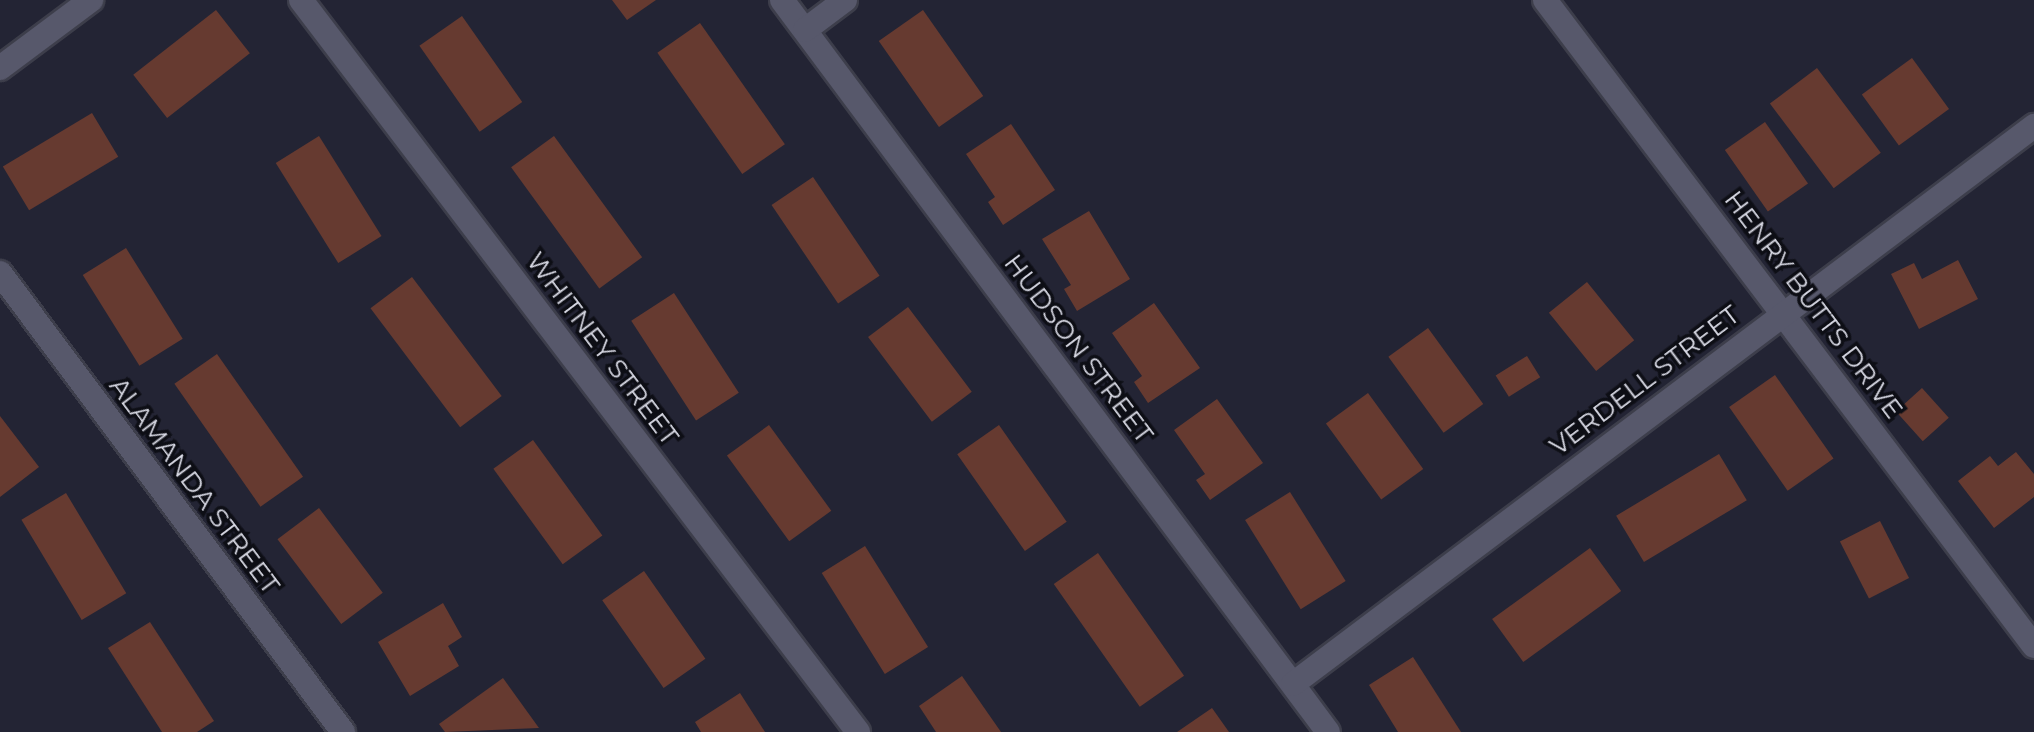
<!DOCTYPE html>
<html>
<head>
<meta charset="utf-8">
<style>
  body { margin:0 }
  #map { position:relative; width:2034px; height:732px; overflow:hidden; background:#232434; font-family:Montserrat,sans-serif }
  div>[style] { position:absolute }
  .building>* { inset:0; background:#663a30; transform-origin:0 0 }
  .roads { filter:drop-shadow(2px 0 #3d3e4b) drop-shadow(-2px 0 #3d3e4b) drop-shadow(0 2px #3d3e4b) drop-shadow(0 -2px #3d3e4b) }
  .minor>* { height:24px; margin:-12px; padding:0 12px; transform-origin:12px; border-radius:12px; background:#57586b }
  span { translate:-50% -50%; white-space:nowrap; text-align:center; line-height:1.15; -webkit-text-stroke:7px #0d0e15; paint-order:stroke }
  .street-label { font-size:26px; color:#d8d9e4 }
</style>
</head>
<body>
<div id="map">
  <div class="building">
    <i style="clip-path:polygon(612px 0,656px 0,627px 20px)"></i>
    <i style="left:216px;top:10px;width:55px;height:105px;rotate:52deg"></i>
    <i style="left:923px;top:10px;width:105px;height:54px;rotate:55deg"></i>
    <i style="left:462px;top:16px;width:105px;height:52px;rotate:55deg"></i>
    <i style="left:700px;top:23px;width:148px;height:52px;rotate:55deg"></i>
    <i style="left:1912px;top:58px;width:63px;height:62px;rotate:54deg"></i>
    <i style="left:1817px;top:68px;width:106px;height:59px;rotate:53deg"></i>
    <i style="left:92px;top:113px;width:51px;height:104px;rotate:59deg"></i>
    <i style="left:1765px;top:122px;width:75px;height:49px;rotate:55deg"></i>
    <i style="clip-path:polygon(1011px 124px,1055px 190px,1003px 225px,988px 202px,995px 197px,966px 154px)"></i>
    <i style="left:319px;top:136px;width:118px;height:51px;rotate:58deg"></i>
    <i style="left:554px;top:136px;width:150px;height:53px;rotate:54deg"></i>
    <i style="left:813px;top:177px;width:119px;height:50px;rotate:56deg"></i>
    <i style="clip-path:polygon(1089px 211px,1130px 279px,1077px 311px,1064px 289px,1071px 285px,1042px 239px)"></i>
    <i style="left:126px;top:248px;width:107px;height:51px;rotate:58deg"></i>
    <i style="clip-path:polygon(1958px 260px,1978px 299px,1919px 329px,1891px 274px,1914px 263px,1922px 279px)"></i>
    <i style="left:412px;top:277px;width:149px;height:52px;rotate:53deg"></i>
    <i style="left:1587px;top:282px;width:75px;height:49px;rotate:51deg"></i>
    <i style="left:674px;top:293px;width:119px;height:51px;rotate:57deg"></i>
    <i style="clip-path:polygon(1154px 303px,1200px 368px,1148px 403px,1134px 382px,1142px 376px,1112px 333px)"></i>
    <i style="left:908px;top:307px;width:106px;height:50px;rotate:53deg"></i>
    <i style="left:1428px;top:328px;width:94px;height:49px;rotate:54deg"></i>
    <i style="left:217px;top:354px;width:150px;height:52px;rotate:55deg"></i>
    <i style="left:1527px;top:356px;width:25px;height:37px;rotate:58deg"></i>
    <i style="left:1775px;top:375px;width:102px;height:56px;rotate:55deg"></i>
    <i style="left:1922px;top:388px;width:40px;height:35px;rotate:48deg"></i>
    <i style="left:1368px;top:393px;width:94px;height:52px;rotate:54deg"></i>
    <i style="clip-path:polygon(1217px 399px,1263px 463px,1210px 500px,1196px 480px,1205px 474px,1174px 430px)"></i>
    <i style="clip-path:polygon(0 416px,39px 467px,0 497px)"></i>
    <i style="left:769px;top:425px;width:106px;height:52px;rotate:54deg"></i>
    <i style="left:999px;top:425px;width:118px;height:51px;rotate:55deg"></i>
    <i style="left:533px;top:440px;width:118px;height:49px;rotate:54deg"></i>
    <i style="clip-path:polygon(2016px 452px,2034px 474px,2034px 497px,1994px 528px,1958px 481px,1990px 456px,1998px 466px)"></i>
    <i style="left:1719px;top:454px;width:54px;height:120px;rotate:59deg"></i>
    <i style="left:1290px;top:492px;width:105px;height:53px;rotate:58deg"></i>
    <i style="left:66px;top:493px;width:117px;height:52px;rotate:59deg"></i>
    <i style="left:319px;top:508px;width:106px;height:52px;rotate:53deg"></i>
    <i style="left:1880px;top:521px;width:64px;height:45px;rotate:63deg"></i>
    <i style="left:865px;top:546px;width:119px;height:51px;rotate:58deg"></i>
    <i style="left:1590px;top:548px;width:53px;height:121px;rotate:54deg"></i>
    <i style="left:1098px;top:553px;width:150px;height:54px;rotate:55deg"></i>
    <i style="left:644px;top:571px;width:107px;height:51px;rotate:55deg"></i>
    <i style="clip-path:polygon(443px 603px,462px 637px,448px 646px,459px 666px,410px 696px,378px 642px)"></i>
    <i style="clip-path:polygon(150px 622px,214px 721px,197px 732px,162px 732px,108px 648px)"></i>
    <i style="clip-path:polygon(1413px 657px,1461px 732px,1398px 732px,1369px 685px)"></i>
    <i style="clip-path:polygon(962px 676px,1001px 732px,936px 732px,919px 706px)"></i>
    <i style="clip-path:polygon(503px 678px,539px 728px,445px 732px,439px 724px)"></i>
    <i style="clip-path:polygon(740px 693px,765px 732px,701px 732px,695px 722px)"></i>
    <i style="clip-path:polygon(1212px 708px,1229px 732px,1177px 732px)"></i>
  </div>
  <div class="roads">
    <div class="minor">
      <i style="left:301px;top:0;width:920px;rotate:52.73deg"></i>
      <i style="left:782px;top:0;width:913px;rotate:53.28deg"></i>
      <i style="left:1545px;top:0;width:810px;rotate:52.88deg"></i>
      <i style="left:805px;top:30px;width:50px;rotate:-36.9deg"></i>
      <i style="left:0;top:68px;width:114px;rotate:-36.8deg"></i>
      <i style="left:0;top:273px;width:573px;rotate:53.23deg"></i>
      <i style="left:1293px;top:684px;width:928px;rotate:-36.98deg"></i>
    </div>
  </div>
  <div class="street-label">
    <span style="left:1813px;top:305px;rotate:53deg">HENRY BUTTS DRIVE</span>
    <span style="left:602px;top:349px;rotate:53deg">WHITNEY STREET</span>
    <span style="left:1078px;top:349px;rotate:53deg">HUDSON STREET</span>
    <span style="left:1645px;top:381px;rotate:-37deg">VERDELL STREET</span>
    <span style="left:194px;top:486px;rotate:53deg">ALAMANDA STREET</span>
  </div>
</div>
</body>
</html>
